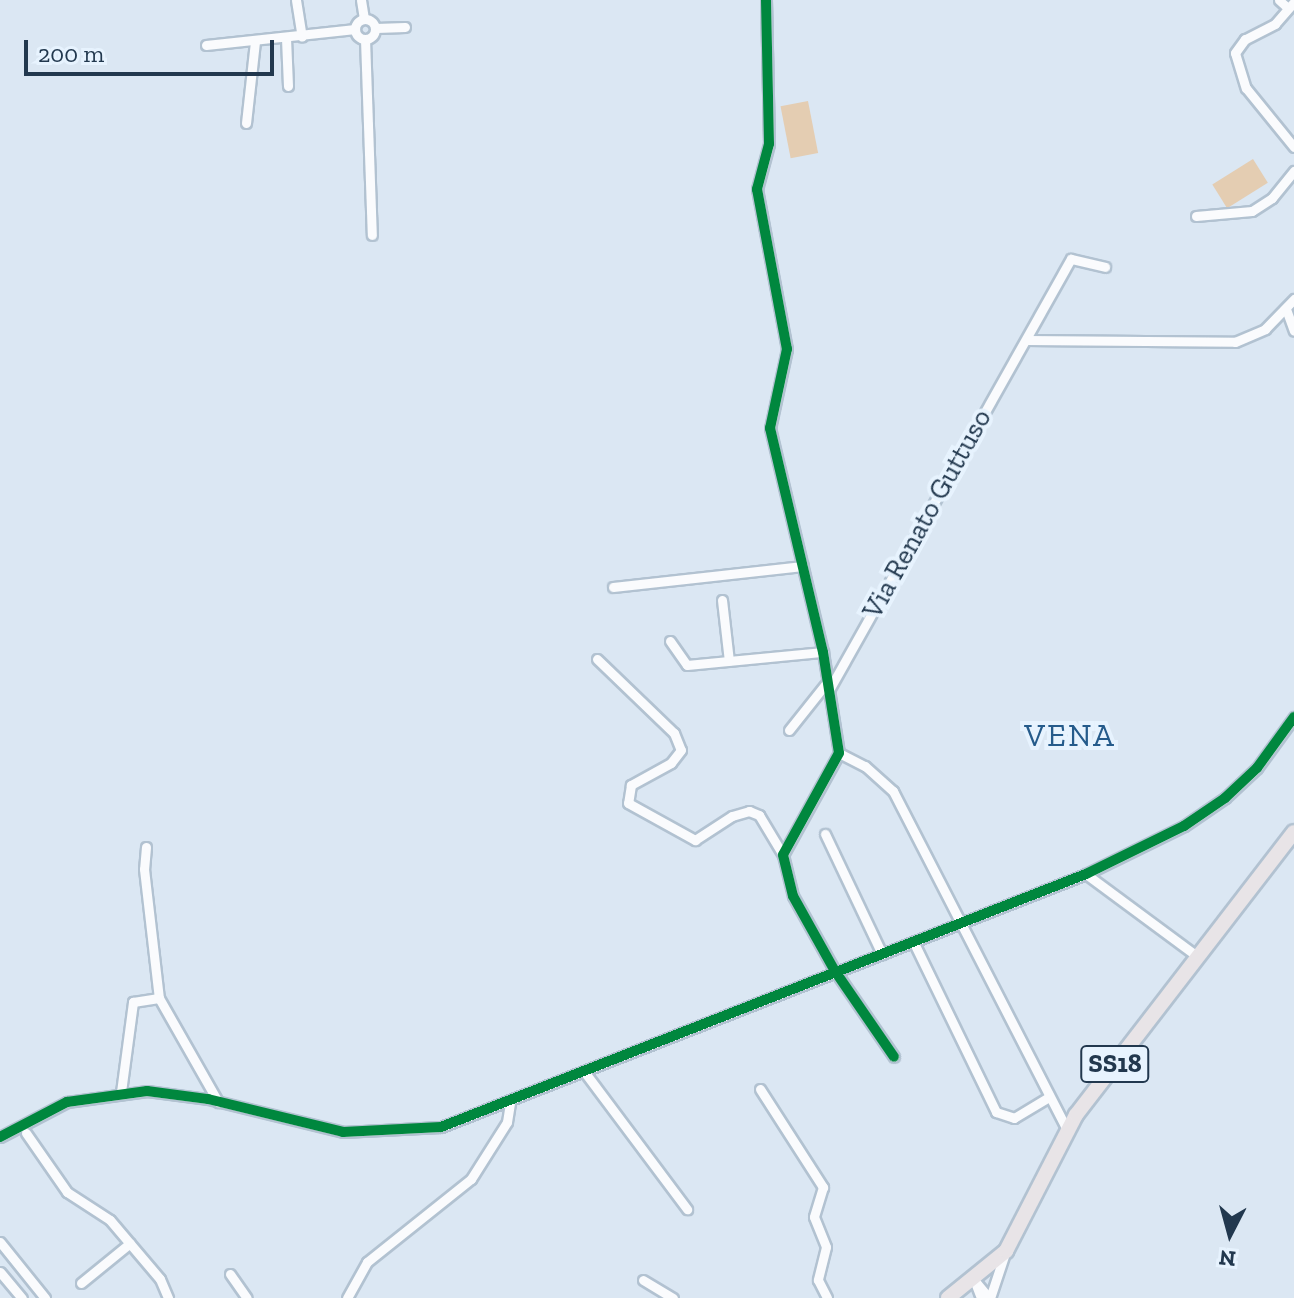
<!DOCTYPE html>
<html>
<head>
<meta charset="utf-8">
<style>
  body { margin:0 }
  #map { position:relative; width:1294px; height:1298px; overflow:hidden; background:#dbe7f3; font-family:"Zilla Slab",serif }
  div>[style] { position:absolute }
  .green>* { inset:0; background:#e4cdb2; transform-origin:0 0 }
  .roads { filter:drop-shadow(2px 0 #b2c2d1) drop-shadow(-2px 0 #b2c2d1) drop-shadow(0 2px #b2c2d1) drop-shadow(0 -2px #b2c2d1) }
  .street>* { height:9px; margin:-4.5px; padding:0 4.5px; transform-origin:4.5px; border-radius:4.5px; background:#fafbfd }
  .street>.ring { margin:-4.5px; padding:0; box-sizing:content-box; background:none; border:9px solid #fafbfd; border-radius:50% }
  .primary>* { height:14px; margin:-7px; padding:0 7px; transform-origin:7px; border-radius:7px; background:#e8e4e7 }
  .cycleway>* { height:10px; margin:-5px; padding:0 5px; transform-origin:5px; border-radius:5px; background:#00873e }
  span { translate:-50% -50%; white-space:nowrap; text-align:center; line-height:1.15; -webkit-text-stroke:8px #e7f3fe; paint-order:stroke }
  .shield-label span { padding:2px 6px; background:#e7f3fe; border:2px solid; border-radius:6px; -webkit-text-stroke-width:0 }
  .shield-label { font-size:26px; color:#22384e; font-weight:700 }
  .street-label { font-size:28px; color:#22384e }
  .quarter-label { font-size:32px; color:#255b8b; letter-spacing:2px }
  .north { position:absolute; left:1190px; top:1194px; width:80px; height:80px; -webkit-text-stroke:6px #e7f3fe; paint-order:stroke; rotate:186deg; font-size:22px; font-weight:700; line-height:32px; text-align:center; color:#22384e }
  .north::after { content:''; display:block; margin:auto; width:28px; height:36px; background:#22384e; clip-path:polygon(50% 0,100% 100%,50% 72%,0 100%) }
  .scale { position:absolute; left:24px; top:40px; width:250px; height:36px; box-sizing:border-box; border:4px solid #22384e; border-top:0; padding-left:10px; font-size:24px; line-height:28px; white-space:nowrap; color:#22384e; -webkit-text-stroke:6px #e7f3fe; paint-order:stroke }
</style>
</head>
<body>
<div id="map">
  <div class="green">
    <i style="left:808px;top:101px;width:53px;height:28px;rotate:79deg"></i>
    <i style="left:1253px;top:159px;width:28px;height:48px;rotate:58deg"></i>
  </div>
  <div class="roads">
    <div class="street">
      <i style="left:296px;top:0;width:37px;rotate:81deg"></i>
      <i style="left:361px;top:0;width:19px;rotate:81deg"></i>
      <i style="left:766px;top:0;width:144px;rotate:88.8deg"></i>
      <i style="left:769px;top:144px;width:47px;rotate:104.9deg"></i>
      <i style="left:757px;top:189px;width:163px;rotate:79.4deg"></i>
      <i style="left:787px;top:349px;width:81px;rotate:102.1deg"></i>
      <i style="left:770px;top:428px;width:230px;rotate:76.7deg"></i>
      <i style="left:823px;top:652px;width:102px;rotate:81deg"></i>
      <i style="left:839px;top:753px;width:116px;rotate:118.8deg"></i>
      <i style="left:783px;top:855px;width:42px;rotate:76.3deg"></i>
      <i style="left:793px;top:896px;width:86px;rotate:60.8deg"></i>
      <i style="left:835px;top:971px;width:104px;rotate:55.5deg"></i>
      <i style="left:1279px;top:0;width:12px;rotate:42deg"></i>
      <i style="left:1294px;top:2px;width:29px;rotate:131deg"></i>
      <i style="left:1275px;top:24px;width:34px;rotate:153deg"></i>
      <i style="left:1245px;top:39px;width:17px;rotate:126deg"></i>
      <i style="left:1235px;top:53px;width:37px;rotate:73deg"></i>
      <i style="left:1246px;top:88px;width:76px;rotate:50.9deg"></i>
      <i class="ring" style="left:355px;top:19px;width:11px;height:11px"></i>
      <i style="left:376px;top:28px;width:29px;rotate:-2deg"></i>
      <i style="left:286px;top:38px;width:48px;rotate:87.6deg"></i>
      <i style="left:365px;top:39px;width:196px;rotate:88deg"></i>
      <i style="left:206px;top:45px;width:150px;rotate:-6.1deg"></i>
      <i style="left:246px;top:123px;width:82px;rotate:-83.7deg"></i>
      <i style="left:1196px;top:216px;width:56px;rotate:-5.1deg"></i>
      <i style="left:1252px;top:211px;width:24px;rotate:-33deg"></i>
      <i style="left:1272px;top:198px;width:35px;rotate:-51deg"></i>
      <i style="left:1286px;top:309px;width:23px;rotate:70deg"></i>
      <i style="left:1026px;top:340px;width:209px;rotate:0.5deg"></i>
      <i style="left:1235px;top:342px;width:33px;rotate:-23deg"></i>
      <i style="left:1265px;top:329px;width:42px;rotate:-46deg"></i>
      <i style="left:613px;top:587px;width:191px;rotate:-6.3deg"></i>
      <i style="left:722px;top:600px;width:61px;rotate:83.5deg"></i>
      <i style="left:670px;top:641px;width:29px;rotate:55deg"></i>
      <i style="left:687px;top:665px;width:137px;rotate:-5.5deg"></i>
      <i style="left:597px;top:659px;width:107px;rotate:43.9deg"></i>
      <i style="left:674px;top:733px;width:18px;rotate:68deg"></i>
      <i style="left:681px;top:750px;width:16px;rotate:128deg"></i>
      <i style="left:671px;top:763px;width:46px;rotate:151.2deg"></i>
      <i style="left:631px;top:785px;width:18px;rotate:99deg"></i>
      <i style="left:628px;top:803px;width:77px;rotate:28.9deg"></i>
      <i style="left:695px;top:840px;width:44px;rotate:-33deg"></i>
      <i style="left:732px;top:816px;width:18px;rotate:-16deg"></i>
      <i style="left:749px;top:811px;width:11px;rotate:22deg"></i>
      <i style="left:759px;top:815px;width:47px;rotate:59deg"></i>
      <i style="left:830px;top:688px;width:492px;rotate:-60.7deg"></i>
      <i style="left:1071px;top:259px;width:35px;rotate:13deg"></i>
      <i style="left:789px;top:730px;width:63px;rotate:-51.5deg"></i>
      <i style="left:839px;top:753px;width:29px;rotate:27deg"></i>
      <i style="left:865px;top:766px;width:38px;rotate:42deg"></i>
      <i style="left:893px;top:791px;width:381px;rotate:62.8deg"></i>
      <i style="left:825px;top:834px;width:133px;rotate:64.6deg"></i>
      <i style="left:146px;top:847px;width:22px;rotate:95deg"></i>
      <i style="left:144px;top:869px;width:130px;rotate:83.4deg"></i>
      <i style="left:159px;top:998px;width:120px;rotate:60.4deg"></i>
      <i style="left:1086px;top:874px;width:139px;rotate:36.5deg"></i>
      <i style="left:914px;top:943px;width:188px;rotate:64.1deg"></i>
      <i style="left:996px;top:1112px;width:19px;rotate:18deg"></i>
      <i style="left:1014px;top:1118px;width:39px;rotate:-31deg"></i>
      <i style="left:586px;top:1074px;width:169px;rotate:53.2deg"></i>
      <i style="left:760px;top:1089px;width:117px;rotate:57.3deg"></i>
      <i style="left:823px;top:1187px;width:31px;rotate:107deg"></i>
      <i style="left:814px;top:1217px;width:32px;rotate:68deg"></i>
      <i style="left:826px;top:1247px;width:34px;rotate:104deg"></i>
      <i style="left:818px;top:1280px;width:20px;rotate:63deg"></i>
      <i style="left:121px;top:1092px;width:91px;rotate:-82.4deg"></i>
      <i style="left:133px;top:1002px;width:26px;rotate:-9deg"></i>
      <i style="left:26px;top:1133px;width:72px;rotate:55.2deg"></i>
      <i style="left:67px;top:1192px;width:51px;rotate:33.1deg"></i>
      <i style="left:110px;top:1220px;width:77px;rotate:49.7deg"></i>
      <i style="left:160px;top:1279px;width:21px;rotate:67deg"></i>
      <i style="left:0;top:1137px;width:76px;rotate:-27.6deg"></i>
      <i style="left:67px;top:1102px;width:81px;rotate:-7.8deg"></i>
      <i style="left:147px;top:1091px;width:62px;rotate:7.5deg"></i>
      <i style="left:208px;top:1099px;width:139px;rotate:13.7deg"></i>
      <i style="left:343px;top:1132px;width:98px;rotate:-2.9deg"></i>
      <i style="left:441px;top:1127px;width:693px;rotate:-21.42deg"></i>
      <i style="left:1086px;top:874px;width:109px;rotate:-26.1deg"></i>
      <i style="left:1184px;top:826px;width:50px;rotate:-34.3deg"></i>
      <i style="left:1225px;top:798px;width:44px;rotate:-43.2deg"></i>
      <i style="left:1257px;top:768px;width:63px;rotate:-54deg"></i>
      <i style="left:0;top:1242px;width:72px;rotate:51.2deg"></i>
      <i style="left:0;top:1272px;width:34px;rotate:50deg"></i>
      <i style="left:230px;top:1274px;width:29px;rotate:55deg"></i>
      <i style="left:643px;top:1280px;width:35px;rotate:31deg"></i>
      <i style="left:81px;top:1283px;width:63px;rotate:-39.2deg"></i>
      <i style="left:347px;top:1298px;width:41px;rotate:-60.9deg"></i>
      <i style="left:367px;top:1262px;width:133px;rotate:-38.6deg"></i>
      <i style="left:471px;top:1179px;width:67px;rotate:-57.7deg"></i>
      <i style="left:507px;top:1122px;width:20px;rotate:-81deg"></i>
      <i style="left:981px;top:1298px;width:19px;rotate:-111deg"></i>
      <i style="left:974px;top:1280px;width:23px;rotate:50deg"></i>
      <i style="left:990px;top:1298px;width:44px;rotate:-71.6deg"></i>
    </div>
    <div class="primary">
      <i style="left:948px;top:1298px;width:75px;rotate:-39deg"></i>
      <i style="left:1006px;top:1251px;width:153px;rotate:-62.8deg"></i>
      <i style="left:1076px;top:1115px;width:357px;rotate:-52.4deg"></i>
    </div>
  </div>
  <div class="cycleway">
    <i style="left:766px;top:0;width:144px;rotate:88.8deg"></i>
    <i style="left:769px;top:144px;width:47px;rotate:104.9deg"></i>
    <i style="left:757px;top:189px;width:163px;rotate:79.4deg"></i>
    <i style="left:787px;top:349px;width:81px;rotate:102.1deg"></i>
    <i style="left:770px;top:428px;width:230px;rotate:76.7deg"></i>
    <i style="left:823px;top:652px;width:102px;rotate:81deg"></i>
    <i style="left:839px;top:753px;width:116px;rotate:118.8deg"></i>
    <i style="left:783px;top:855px;width:42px;rotate:76.3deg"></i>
    <i style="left:793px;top:896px;width:86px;rotate:60.8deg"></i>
    <i style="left:835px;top:971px;width:104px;rotate:55.5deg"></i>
    <i style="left:0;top:1137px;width:76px;rotate:-27.6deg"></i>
    <i style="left:67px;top:1102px;width:81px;rotate:-7.8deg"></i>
    <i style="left:147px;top:1091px;width:62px;rotate:7.5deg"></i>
    <i style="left:208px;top:1099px;width:139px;rotate:13.7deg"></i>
    <i style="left:343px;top:1132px;width:98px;rotate:-2.9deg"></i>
    <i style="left:441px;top:1127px;width:693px;rotate:-21.42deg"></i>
    <i style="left:1086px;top:874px;width:109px;rotate:-26.1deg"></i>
    <i style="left:1184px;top:826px;width:50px;rotate:-34.3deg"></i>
    <i style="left:1225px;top:798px;width:44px;rotate:-43.2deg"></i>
    <i style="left:1257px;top:768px;width:63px;rotate:-54deg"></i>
  </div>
  <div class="shield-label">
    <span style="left:1115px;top:1064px">SS18</span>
  </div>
  <div class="street-label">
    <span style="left:927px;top:514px;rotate:-61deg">Via Renato Guttuso</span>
  </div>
  <div class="quarter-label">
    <span style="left:1070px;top:735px">VENA</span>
  </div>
  <div class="north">N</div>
  <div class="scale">200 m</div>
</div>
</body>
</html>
